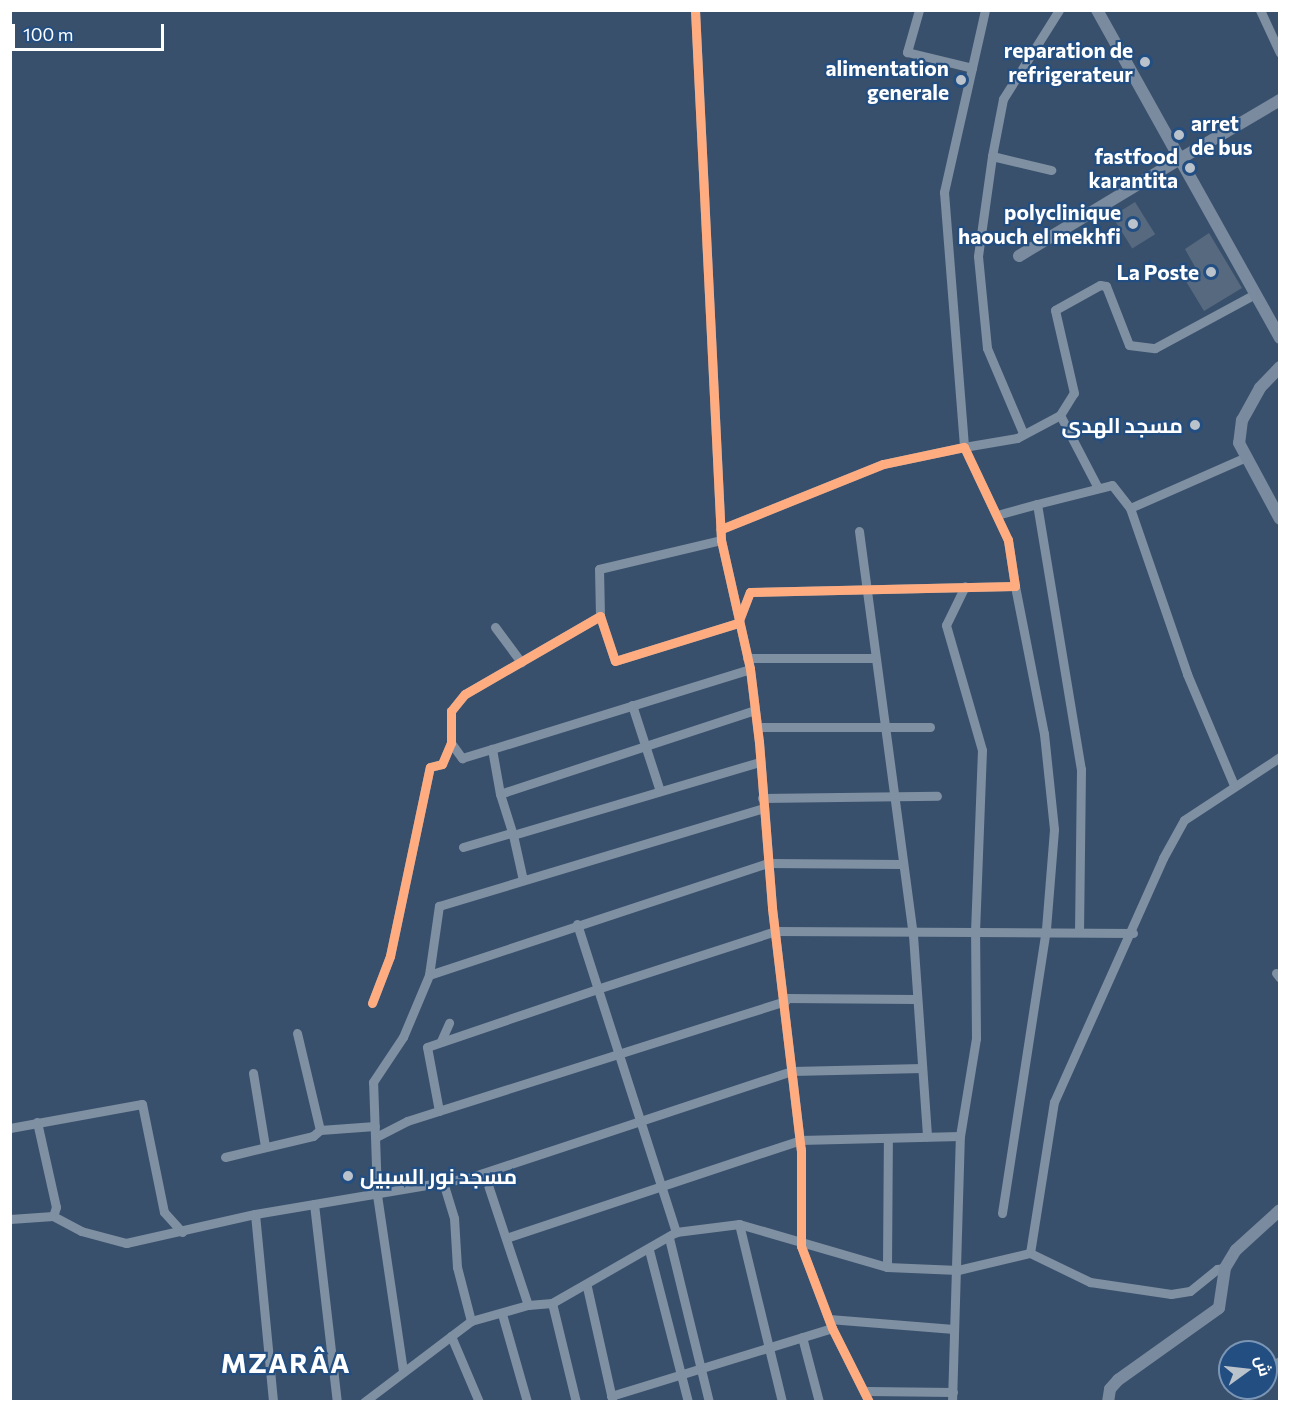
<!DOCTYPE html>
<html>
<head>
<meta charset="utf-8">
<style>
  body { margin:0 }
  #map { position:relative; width:1290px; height:1412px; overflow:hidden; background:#39506c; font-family:Commissioner,Cairo,sans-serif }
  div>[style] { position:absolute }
  .building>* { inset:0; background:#56697f; transform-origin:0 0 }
  .street>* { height:9px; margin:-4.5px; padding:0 4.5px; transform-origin:4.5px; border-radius:4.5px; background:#7f90a2 }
  .secondary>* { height:12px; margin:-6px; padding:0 6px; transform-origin:6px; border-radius:6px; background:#7a8b9f }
  .cycleway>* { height:9px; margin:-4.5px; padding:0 4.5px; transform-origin:4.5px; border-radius:4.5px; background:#ffac80 }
  .dots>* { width:16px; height:16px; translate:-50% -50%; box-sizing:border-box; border:3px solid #234e82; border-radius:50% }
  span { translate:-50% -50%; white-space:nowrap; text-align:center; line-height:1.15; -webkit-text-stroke:4.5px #234e82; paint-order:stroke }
  .poi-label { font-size:21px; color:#fff; font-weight:700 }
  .right { translate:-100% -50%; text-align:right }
  .left { translate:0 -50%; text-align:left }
  .district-label { font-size:27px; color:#fff; font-weight:700; letter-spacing:1.5px }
  .frame { position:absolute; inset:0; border:12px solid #fff; pointer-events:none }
  .north { position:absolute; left:1218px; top:1340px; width:60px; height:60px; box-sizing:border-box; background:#234e82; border:2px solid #7b95b4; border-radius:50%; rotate:75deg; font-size:16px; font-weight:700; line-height:24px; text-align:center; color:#fff }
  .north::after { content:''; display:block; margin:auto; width:21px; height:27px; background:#bac2cc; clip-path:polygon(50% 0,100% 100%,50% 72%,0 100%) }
  .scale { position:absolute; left:12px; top:24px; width:152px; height:27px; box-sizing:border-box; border:3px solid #fff; border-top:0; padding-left:8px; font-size:18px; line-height:21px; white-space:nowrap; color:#fff; -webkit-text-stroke:4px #234e82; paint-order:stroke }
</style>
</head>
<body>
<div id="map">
  <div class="building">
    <i style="left:1135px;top:202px;width:38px;height:27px;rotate:58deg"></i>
    <i style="clip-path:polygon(1209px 233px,1242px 288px,1204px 311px,1184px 278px,1195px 267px,1185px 249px)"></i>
  </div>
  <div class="street">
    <i style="left:695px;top:10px;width:531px;rotate:87.19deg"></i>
    <i style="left:721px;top:540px;width:132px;rotate:77.3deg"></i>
    <i style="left:750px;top:669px;width:74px;rotate:83deg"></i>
    <i style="left:759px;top:742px;width:167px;rotate:85.5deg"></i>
    <i style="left:772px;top:908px;width:244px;rotate:83.2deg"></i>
    <i style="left:801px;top:1150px;width:96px;rotate:90deg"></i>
    <i style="left:801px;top:1246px;width:88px;rotate:69.3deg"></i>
    <i style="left:832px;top:1328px;width:83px;rotate:63.4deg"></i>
    <i style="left:919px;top:10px;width:44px;rotate:105.9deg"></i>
    <i style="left:907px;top:52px;width:67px;rotate:13.8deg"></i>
    <i style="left:985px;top:10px;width:187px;rotate:102.7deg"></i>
    <i style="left:944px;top:192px;width:256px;rotate:85.5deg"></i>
    <i style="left:964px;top:447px;width:54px;rotate:-9.6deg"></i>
    <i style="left:1017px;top:438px;width:49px;rotate:-28.1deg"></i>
    <i style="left:1060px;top:415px;width:26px;rotate:-58deg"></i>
    <i style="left:1074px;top:393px;width:85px;rotate:-102.9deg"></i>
    <i style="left:1055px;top:310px;width:51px;rotate:-29.1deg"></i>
    <i style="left:1100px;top:285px;width:6px;rotate:9deg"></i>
    <i style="left:1106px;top:286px;width:63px;rotate:68.7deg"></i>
    <i style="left:1129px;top:345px;width:26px;rotate:7deg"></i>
    <i style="left:1155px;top:348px;width:111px;rotate:-28.4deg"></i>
    <i style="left:1260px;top:10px;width:47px;rotate:65.1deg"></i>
    <i style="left:992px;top:156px;width:58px;rotate:-79.1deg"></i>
    <i style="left:1003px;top:99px;width:105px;rotate:-57.8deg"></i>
    <i style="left:1060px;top:415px;width:82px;rotate:62.5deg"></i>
    <i style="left:1023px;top:433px;width:92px;rotate:-113deg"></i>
    <i style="left:987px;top:348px;width:92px;rotate:-95.6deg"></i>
    <i style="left:978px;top:256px;width:101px;rotate:-82deg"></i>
    <i style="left:992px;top:156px;width:61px;rotate:13.3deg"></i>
    <i style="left:1037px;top:504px;width:77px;rotate:-14.2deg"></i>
    <i style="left:1112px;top:485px;width:29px;rotate:52deg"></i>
    <i style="left:1130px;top:508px;width:124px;rotate:-23.7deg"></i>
    <i style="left:1130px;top:508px;width:176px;rotate:71deg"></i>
    <i style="left:1187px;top:674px;width:121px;rotate:67.1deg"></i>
    <i style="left:997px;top:515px;width:41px;rotate:-15.4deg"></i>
    <i style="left:1037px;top:504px;width:269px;rotate:80.6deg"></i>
    <i style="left:1081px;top:769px;width:162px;rotate:90.7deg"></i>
    <i style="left:859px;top:531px;width:408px;rotate:82.4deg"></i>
    <i style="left:913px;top:935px;width:202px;rotate:86deg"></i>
    <i style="left:600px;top:616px;width:47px;rotate:-91.2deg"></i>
    <i style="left:599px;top:569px;width:125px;rotate:-13.4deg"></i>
    <i style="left:495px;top:627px;width:44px;rotate:53.4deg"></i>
    <i style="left:747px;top:658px;width:127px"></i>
    <i style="left:632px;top:705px;width:90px;rotate:72deg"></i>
    <i style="left:755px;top:710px;width:268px;rotate:161.8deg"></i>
    <i style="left:500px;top:794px;width:43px;rotate:72.4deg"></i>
    <i style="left:513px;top:835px;width:258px;rotate:-16.5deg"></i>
    <i style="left:757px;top:727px;width:173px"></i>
    <i style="left:451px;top:743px;width:19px;rotate:54deg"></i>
    <i style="left:462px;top:758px;width:31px;rotate:-17deg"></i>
    <i style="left:500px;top:794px;width:46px;rotate:-100.1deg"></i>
    <i style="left:492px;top:749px;width:270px;rotate:-17.2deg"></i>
    <i style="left:762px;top:798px;width:175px;rotate:-0.7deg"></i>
    <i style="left:513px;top:835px;width:46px;rotate:77.5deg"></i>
    <i style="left:463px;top:847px;width:50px;rotate:-16.3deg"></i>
    <i style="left:577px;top:924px;width:324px;rotate:72.2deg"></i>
    <i style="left:1276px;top:973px;width:6px;rotate:51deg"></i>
    <i style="left:429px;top:975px;width:357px;rotate:-18.3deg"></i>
    <i style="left:768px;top:863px;width:134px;rotate:0.4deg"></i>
    <i style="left:786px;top:998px;width:129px;rotate:0.4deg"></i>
    <i style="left:372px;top:1003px;width:50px;rotate:-69deg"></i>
    <i style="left:390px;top:956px;width:193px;rotate:-78.1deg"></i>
    <i style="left:430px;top:767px;width:12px;rotate:-14deg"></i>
    <i style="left:442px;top:764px;width:23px;rotate:-67deg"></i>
    <i style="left:451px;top:743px;width:32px;rotate:-90deg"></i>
    <i style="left:451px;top:711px;width:22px;rotate:-51deg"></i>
    <i style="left:465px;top:694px;width:156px;rotate:-30deg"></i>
    <i style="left:600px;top:616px;width:47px;rotate:71.6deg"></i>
    <i style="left:615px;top:661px;width:129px;rotate:-17.2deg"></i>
    <i style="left:738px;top:623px;width:33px;rotate:-69deg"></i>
    <i style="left:750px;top:592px;width:265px;rotate:-1.3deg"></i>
    <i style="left:1015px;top:586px;width:47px;rotate:-98.7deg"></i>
    <i style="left:1008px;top:540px;width:103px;rotate:-115.3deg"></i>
    <i style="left:964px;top:447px;width:83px;rotate:168.1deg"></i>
    <i style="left:883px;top:464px;width:175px;rotate:158.1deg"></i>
    <i style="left:297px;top:1033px;width:100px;rotate:76.7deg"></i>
    <i style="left:441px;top:1041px;width:20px;rotate:-66deg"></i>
    <i style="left:253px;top:1073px;width:74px;rotate:80.7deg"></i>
    <i style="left:439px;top:1111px;width:65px;rotate:-100.6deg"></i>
    <i style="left:427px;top:1047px;width:180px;rotate:-18.8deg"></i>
    <i style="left:597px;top:989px;width:187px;rotate:-18deg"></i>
    <i style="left:775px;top:931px;width:200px;rotate:0.3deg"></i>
    <i style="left:975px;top:932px;width:182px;rotate:-87.8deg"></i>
    <i style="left:982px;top:750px;width:130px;rotate:-106.1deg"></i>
    <i style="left:946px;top:625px;width:43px;rotate:-64deg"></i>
    <i style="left:37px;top:1122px;width:87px;rotate:77.4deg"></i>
    <i style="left:56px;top:1207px;width:9px;rotate:108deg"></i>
    <i style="left:10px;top:1128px;width:134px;rotate:-10.3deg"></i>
    <i style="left:142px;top:1104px;width:110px;rotate:78.5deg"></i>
    <i style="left:164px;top:1212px;width:27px;rotate:48deg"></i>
    <i style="left:376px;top:1137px;width:35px;rotate:-27deg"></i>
    <i style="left:407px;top:1121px;width:397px;rotate:-17.6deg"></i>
    <i style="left:225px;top:1157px;width:90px;rotate:-13.4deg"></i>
    <i style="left:313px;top:1136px;width:9px;rotate:-41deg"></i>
    <i style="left:320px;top:1130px;width:55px;rotate:-4.2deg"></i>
    <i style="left:484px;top:1173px;width:139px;rotate:71.6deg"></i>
    <i style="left:443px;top:1182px;width:38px;rotate:73deg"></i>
    <i style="left:454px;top:1218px;width:49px;rotate:86.5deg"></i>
    <i style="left:457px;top:1267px;width:56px;rotate:75.5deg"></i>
    <i style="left:314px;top:1204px;width:199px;rotate:83.4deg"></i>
    <i style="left:1002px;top:1213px;width:287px;rotate:-81.2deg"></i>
    <i style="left:1046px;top:929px;width:100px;rotate:-85.4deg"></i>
    <i style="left:1054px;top:829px;width:96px;rotate:-96deg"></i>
    <i style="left:1044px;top:734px;width:151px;rotate:-101.1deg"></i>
    <i style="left:255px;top:1214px;width:189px;rotate:84.5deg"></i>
    <i style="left:10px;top:1219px;width:43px;rotate:-4deg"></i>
    <i style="left:53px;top:1216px;width:32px;rotate:28deg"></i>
    <i style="left:81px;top:1231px;width:47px;rotate:14.9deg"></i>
    <i style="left:126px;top:1243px;width:132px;rotate:-12.7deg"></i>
    <i style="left:255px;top:1214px;width:216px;rotate:-9.6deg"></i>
    <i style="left:468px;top:1178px;width:341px;rotate:-18.3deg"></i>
    <i style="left:792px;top:1071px;width:130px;rotate:-1.3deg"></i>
    <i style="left:739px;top:1224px;width:183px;rotate:76.4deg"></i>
    <i style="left:506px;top:1238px;width:310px;rotate:-18.4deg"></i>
    <i style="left:800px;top:1140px;width:160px;rotate:-1.4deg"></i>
    <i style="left:669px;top:1238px;width:169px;rotate:76.3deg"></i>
    <i style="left:649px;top:1250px;width:157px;rotate:75.6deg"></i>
    <i style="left:1030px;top:1253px;width:153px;rotate:-81deg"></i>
    <i style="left:1054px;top:1102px;width:267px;rotate:-65.9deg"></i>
    <i style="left:1163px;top:858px;width:43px;rotate:-61.1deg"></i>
    <i style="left:1184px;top:820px;width:115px;rotate:-33.3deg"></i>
    <i style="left:887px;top:1267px;width:129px;rotate:-89.6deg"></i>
    <i style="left:587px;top:1287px;width:115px;rotate:77.4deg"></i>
    <i style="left:552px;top:1303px;width:102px;rotate:76.4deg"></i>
    <i style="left:502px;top:1314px;width:91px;rotate:74.1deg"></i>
    <i style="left:829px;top:1319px;width:125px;rotate:4.6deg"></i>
    <i style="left:451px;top:1336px;width:72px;rotate:67deg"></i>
    <i style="left:802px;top:1337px;width:67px;rotate:75.3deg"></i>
    <i style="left:1267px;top:1369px;width:15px;rotate:-32deg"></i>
    <i style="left:403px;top:1371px;width:179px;rotate:-98.4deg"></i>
    <i style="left:377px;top:1194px;width:112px;rotate:-92deg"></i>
    <i style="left:373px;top:1082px;width:54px;rotate:-56.3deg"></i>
    <i style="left:403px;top:1037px;width:67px;rotate:-67.2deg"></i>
    <i style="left:429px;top:975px;width:70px;rotate:-81.8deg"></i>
    <i style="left:439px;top:906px;width:339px;rotate:-16.8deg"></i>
    <i style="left:867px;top:1391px;width:86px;rotate:0.7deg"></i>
    <i style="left:611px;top:1396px;width:231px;rotate:-17.1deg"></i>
    <i style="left:364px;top:1402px;width:134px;rotate:-37.1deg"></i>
    <i style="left:471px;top:1321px;width:59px;rotate:-15.7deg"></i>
    <i style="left:528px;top:1305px;width:24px;rotate:-5deg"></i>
    <i style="left:552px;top:1303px;width:143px;rotate:-29.8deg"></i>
    <i style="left:676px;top:1232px;width:64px;rotate:-7.2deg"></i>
    <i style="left:739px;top:1224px;width:154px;rotate:16.2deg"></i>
    <i style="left:887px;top:1267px;width:71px;rotate:2.4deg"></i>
    <i style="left:958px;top:1270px;width:74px;rotate:-13.3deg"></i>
    <i style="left:1030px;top:1253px;width:67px;rotate:25.8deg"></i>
    <i style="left:1090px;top:1282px;width:82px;rotate:8.4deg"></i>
    <i style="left:1171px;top:1294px;width:19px;rotate:-9deg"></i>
    <i style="left:1190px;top:1291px;width:35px;rotate:-39deg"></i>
    <i style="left:1217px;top:1269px;width:8px;rotate:-7deg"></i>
    <i style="left:952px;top:1402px;width:266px;rotate:-88.3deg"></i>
    <i style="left:960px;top:1136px;width:99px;rotate:-80.7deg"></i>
    <i style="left:976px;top:1038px;width:106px;rotate:-90.5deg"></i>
    <i style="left:975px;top:932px;width:158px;rotate:0.4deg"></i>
  </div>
  <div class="secondary">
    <i style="left:1280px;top:100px;width:116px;rotate:149.5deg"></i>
    <i style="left:1180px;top:159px;width:205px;rotate:60.8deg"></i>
    <i style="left:1019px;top:256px;width:188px;rotate:-31.1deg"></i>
    <i style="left:1180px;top:159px;width:171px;rotate:-119.1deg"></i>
    <i style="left:1280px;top:367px;width:29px;rotate:134deg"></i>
    <i style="left:1260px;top:388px;width:37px;rotate:119deg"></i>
    <i style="left:1242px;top:420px;width:23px;rotate:97deg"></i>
    <i style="left:1239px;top:443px;width:86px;rotate:61.7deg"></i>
    <i style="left:1108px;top:1402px;width:13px;rotate:-81deg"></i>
    <i style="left:1110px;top:1389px;width:12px;rotate:-48deg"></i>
    <i style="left:1118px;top:1380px;width:124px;rotate:-35.5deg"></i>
    <i style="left:1219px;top:1308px;width:40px;rotate:-81.5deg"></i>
    <i style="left:1225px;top:1268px;width:21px;rotate:-59deg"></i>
    <i style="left:1236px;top:1250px;width:59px;rotate:-42.3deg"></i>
  </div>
  <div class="cycleway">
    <i style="left:695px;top:10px;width:531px;rotate:87.19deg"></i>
    <i style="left:721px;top:540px;width:132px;rotate:77.3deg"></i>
    <i style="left:750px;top:669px;width:74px;rotate:83deg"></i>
    <i style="left:759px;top:742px;width:167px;rotate:85.5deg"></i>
    <i style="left:772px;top:908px;width:244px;rotate:83.2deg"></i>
    <i style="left:801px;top:1150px;width:96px;rotate:90deg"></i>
    <i style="left:801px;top:1246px;width:88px;rotate:69.3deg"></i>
    <i style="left:832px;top:1328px;width:83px;rotate:63.4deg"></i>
    <i style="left:372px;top:1003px;width:50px;rotate:-69deg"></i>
    <i style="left:390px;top:956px;width:193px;rotate:-78.1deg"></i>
    <i style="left:430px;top:767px;width:12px;rotate:-14deg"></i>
    <i style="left:442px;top:764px;width:23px;rotate:-67deg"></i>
    <i style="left:451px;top:743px;width:32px;rotate:-90deg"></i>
    <i style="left:451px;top:711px;width:22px;rotate:-51deg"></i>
    <i style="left:465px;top:694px;width:156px;rotate:-30deg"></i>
    <i style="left:600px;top:616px;width:47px;rotate:71.6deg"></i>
    <i style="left:615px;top:661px;width:129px;rotate:-17.2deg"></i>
    <i style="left:738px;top:623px;width:33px;rotate:-69deg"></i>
    <i style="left:750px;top:592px;width:265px;rotate:-1.3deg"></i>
    <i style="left:1015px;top:586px;width:47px;rotate:-98.7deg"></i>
    <i style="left:1008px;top:540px;width:103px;rotate:-115.3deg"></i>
    <i style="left:964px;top:447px;width:83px;rotate:168.1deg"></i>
    <i style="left:883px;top:464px;width:175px;rotate:158.1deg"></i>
  </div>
  <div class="dots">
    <i style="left:1145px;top:62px;background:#bac2cc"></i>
    <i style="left:961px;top:80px;background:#bac2cc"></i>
    <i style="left:1179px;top:135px;background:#bac2cc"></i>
    <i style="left:1190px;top:168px;background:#bac2cc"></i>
    <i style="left:1133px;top:224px;background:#bac2cc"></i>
    <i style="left:1211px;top:272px;background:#bac2cc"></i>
    <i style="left:1195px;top:425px;background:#bac2cc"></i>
    <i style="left:348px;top:1176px;background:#bac2cc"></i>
  </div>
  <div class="poi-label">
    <span class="right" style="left:1133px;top:62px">reparation de<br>refrigerateur</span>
    <span class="right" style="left:949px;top:80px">alimentation<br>generale</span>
    <span class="left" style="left:1191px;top:135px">arret<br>de bus</span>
    <span class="right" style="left:1178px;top:168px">fastfood<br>karantita</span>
    <span class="right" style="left:1121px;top:224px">polyclinique<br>haouch el mekhfi</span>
    <span class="right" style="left:1199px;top:272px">La Poste</span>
    <span class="right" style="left:1183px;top:425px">مسجد الهدى</span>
    <span class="left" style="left:360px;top:1176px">مسجد نور السبيل</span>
  </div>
  <div class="district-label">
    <span style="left:286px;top:1363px">MZARÂA</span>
  </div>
  <div class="frame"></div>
  <div class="north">ش</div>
  <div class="scale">100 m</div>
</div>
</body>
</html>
